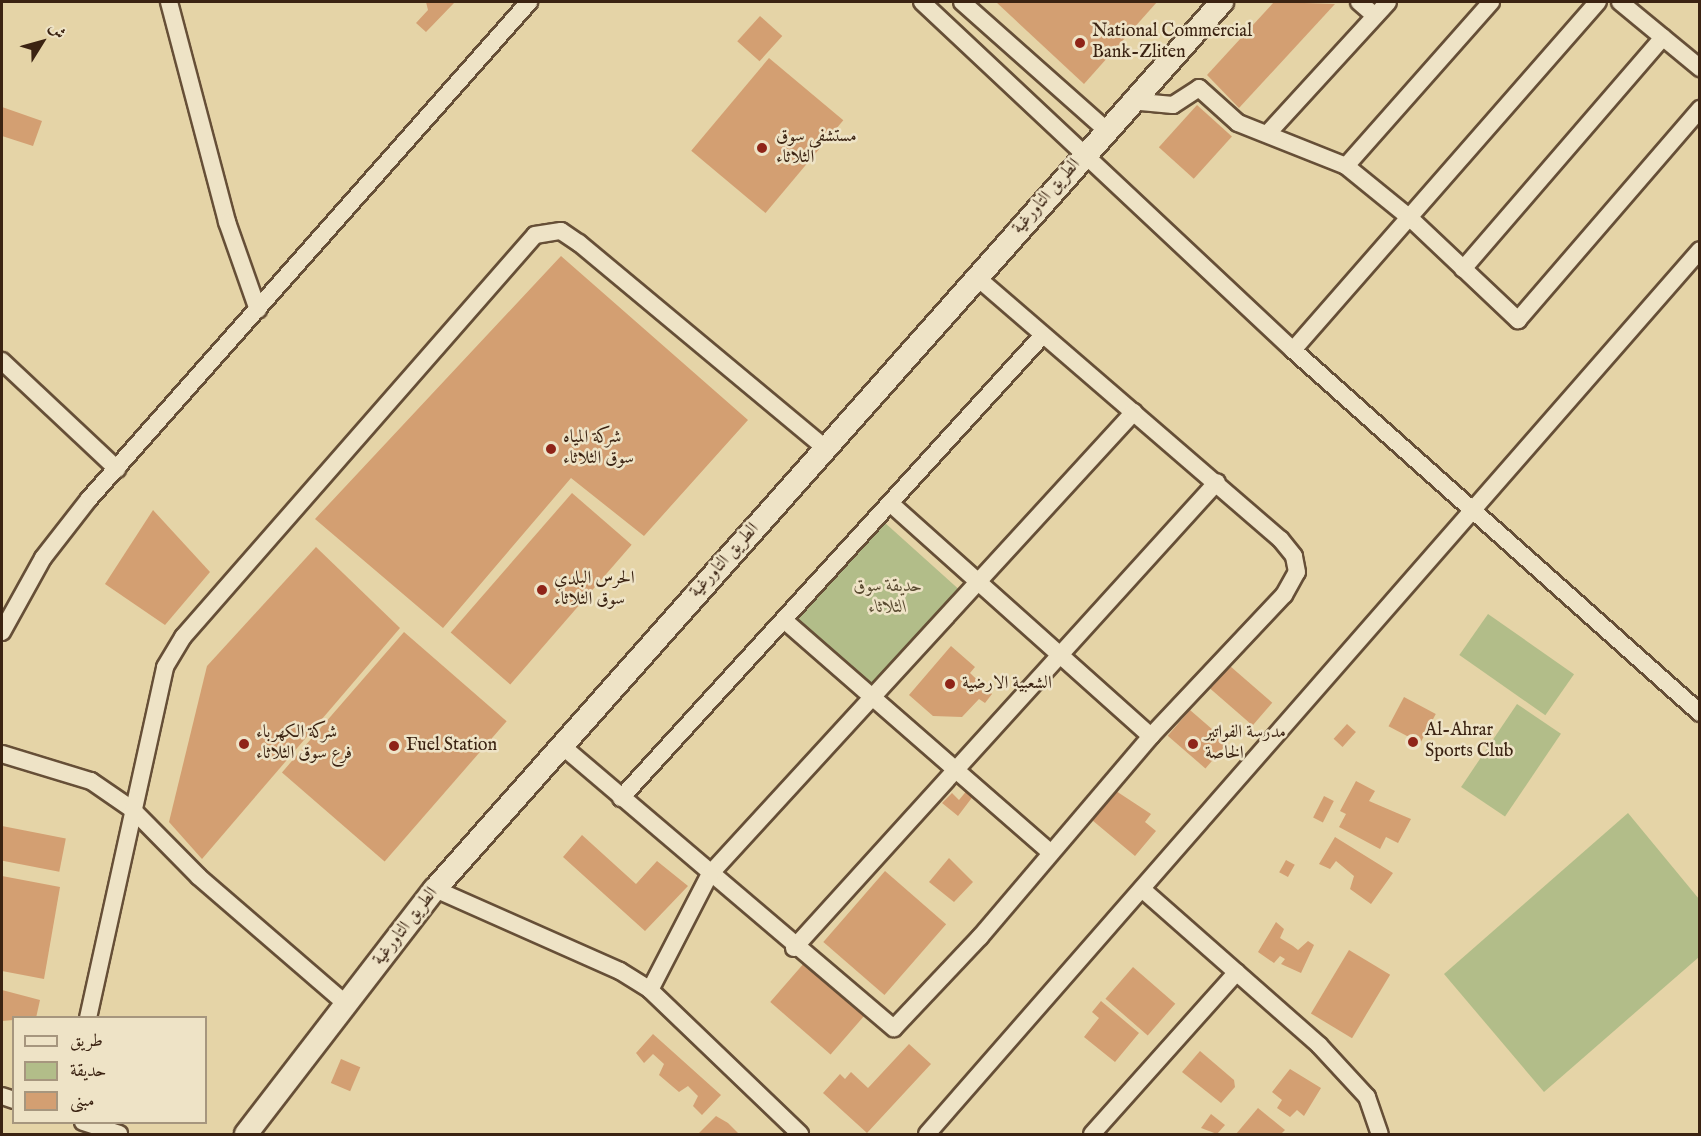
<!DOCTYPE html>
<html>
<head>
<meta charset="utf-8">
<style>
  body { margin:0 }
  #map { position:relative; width:1701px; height:1136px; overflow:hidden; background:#e5d4a7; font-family:"IM FELL English",Amiri,serif }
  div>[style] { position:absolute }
  .green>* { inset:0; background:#b2bd89; transform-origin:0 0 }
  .building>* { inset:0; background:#d39f72; transform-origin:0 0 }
  .roads { filter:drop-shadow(2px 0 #664f37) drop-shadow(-2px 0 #664f37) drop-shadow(0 2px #664f37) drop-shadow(0 -2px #664f37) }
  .street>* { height:16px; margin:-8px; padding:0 8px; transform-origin:8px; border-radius:8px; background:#eee3c6 }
  .secondary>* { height:22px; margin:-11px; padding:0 11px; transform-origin:11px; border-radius:11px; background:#eee3c6 }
  .dots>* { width:16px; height:16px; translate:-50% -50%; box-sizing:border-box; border:3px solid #eee3c6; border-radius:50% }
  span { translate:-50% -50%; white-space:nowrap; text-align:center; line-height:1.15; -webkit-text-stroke:5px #eee3c6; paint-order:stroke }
  .poi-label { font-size:18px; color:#3b2312 }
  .left { translate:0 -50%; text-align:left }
  .street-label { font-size:18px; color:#3b2312 }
  .park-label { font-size:18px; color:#594a30; font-style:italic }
  .frame { position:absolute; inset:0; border:3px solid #3b2312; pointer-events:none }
  .legend { position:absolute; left:12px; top:1016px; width:195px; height:108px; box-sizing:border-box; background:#eee3c6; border:2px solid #a6967e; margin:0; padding:8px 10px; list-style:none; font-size:18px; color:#3b2312 }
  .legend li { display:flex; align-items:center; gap:12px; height:30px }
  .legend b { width:30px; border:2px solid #a6967e }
  .north { position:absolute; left:12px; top:12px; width:60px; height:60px; -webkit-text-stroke:4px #eee3c6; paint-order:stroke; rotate:53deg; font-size:16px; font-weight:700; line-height:24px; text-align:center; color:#3b2312 }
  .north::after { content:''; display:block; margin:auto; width:21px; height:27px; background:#3b2312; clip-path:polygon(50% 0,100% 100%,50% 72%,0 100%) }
</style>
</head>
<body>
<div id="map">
  <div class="green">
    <i style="left:884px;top:522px;width:104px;height:132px;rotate:42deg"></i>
    <i style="left:1488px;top:614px;width:105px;height:50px;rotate:35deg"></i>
    <i style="left:1517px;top:704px;width:53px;height:100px;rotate:34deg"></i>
    <i style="clip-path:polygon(1628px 813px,1699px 899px,1699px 957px,1544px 1092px,1444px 974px)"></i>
  </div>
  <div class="building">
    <i style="clip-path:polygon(426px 2px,454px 3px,426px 32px,416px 23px,428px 10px)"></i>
    <i style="clip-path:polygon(996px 2px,1157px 2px,1084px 84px)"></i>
    <i style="clip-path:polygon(1274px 2px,1335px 4px,1239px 108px,1207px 75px)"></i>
    <i style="left:760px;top:16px;width:30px;height:34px;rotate:42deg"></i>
    <i style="left:769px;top:58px;width:97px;height:121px;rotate:40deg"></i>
    <i style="left:1197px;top:105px;width:47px;height:57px;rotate:42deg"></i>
    <i style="clip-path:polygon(2px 107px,42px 121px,33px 146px,2px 136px)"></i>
    <i style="clip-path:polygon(561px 256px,748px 420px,644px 536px,571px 478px,443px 628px,315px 519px)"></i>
    <i style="left:572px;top:493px;width:79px;height:185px;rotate:41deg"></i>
    <i style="clip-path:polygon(153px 510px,210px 572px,165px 625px,105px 584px)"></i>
    <i style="clip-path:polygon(316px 547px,400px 628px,202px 859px,169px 822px,207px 666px)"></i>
    <i style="left:404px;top:632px;width:136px;height:186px;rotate:41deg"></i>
    <i style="clip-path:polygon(951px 646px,975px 667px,970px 673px,992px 694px,985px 703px,979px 699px,962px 717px,933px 716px,909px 695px)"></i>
    <i style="left:1230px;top:666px;width:56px;height:30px;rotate:41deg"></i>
    <i style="left:1404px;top:697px;width:36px;height:33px;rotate:28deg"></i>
    <i style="left:1190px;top:710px;width:50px;height:34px;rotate:41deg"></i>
    <i style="left:1347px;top:724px;width:12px;height:20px;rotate:42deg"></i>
    <i style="clip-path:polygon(1356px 781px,1375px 791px,1369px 801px,1411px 819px,1398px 843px,1386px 837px,1380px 849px,1339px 827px,1346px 814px,1340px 811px)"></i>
    <i style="clip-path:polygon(968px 789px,974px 795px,958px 816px,942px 803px,952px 793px,959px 800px)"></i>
    <i style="clip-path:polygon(1116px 791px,1151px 814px,1145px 822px,1156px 831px,1135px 856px,1092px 820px)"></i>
    <i style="left:1324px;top:796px;width:11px;height:24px;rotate:27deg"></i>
    <i style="left:2px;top:826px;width:65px;height:34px;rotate:11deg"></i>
    <i style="clip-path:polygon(582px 835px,636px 884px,657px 861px,688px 886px,645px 931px,563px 857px)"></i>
    <i style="clip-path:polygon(1335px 837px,1393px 873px,1371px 904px,1350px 889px,1354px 876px,1336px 861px,1330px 869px,1319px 864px)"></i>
    <i style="clip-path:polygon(949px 858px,973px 882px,954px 902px,929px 882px)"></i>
    <i style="left:1286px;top:860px;width:10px;height:14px;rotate:29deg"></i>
    <i style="left:885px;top:871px;width:81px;height:94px;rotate:41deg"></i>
    <i style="clip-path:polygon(2px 876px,60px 887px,44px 979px,2px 971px)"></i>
    <i style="clip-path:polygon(1276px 922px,1284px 929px,1280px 938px,1293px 946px,1298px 950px,1308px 941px,1314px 945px,1301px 973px,1281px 964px,1285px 959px,1280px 956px,1274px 963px,1258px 952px)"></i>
    <i style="left:1349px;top:950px;width:48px;height:74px;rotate:31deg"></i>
    <i style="left:805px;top:962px;width:80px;height:53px;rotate:41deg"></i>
    <i style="left:1133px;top:967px;width:56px;height:42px;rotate:41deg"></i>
    <i style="clip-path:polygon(2px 990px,40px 1000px,36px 1018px,2px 1021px)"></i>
    <i style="clip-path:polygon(1101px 1001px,1139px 1033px,1115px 1062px,1084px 1037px,1099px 1018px,1092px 1012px)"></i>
    <i style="clip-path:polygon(653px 1034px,721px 1095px,702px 1115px,693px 1106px,698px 1096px,688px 1086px,679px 1092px,659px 1075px,664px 1064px,653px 1054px,644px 1063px,636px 1053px)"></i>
    <i style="clip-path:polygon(909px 1044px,931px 1064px,867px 1133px,823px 1093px,840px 1074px,845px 1079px,851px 1072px,868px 1088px)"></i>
    <i style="clip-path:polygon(1200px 1051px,1234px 1080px,1235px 1087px,1221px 1103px,1182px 1072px)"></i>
    <i style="left:341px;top:1059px;width:21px;height:26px;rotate:23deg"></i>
    <i style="clip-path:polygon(1290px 1069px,1321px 1088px,1304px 1116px,1297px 1110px,1290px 1117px,1277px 1108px,1282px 1100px,1272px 1092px)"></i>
    <i style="clip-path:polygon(1258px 1108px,1285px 1130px,1281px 1134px,1236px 1134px)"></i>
    <i style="clip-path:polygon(1211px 1114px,1225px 1125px,1217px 1134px,1201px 1128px)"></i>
    <i style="clip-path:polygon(716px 1116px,728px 1123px,739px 1134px,698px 1134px)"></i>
  </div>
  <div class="roads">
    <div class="street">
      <i style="left:169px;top:2px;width:228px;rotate:75.2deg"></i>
      <i style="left:227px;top:222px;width:93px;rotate:70.6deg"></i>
      <i style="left:922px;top:2px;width:509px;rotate:43.17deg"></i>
      <i style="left:1293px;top:350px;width:545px;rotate:41.73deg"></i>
      <i style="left:962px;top:2px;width:191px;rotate:41.6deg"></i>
      <i style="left:1359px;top:2px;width:21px;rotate:41deg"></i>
      <i style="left:1620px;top:2px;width:104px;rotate:39.5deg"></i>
      <i style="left:1130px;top:101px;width:43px;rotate:5.3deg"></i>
      <i style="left:1173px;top:105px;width:31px;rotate:-33deg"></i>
      <i style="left:1199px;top:88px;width:52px;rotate:41.9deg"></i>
      <i style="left:1238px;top:123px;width:116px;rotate:21.7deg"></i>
      <i style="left:1346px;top:166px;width:82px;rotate:39.1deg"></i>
      <i style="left:1410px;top:218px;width:149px;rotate:43.4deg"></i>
      <i style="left:1518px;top:320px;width:279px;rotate:-49.2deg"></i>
      <i style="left:1269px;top:132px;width:176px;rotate:-47.5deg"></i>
      <i style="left:1346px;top:166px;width:219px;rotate:-48.5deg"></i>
      <i style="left:1463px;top:269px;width:306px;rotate:-49.2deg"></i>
      <i style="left:1293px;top:350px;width:463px;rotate:-48.8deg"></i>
      <i style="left:2px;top:361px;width:158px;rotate:43.2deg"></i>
      <i style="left:890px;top:503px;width:350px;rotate:41.8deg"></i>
      <i style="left:784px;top:620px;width:354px;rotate:41.1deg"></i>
      <i style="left:2px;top:632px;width:85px;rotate:-61deg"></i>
      <i style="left:43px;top:558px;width:75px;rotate:-52.1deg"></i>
      <i style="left:89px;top:499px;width:664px;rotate:-48.48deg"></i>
      <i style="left:561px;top:745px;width:437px;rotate:40.4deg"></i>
      <i style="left:894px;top:1028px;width:125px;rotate:-46.6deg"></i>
      <i style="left:980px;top:937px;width:264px;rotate:-49.6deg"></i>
      <i style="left:1151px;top:736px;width:194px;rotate:-46.7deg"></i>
      <i style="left:1284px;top:595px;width:26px;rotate:-61deg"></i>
      <i style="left:1297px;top:572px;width:16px;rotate:-101deg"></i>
      <i style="left:1294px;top:556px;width:22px;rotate:-129deg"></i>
      <i style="left:1280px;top:539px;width:401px;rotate:-139.2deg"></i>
      <i style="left:2px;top:754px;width:93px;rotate:16.9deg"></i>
      <i style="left:91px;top:781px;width:51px;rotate:34.6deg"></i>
      <i style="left:133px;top:810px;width:94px;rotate:45.4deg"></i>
      <i style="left:199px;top:877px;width:194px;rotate:40.8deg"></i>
      <i style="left:621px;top:798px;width:626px;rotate:-47.65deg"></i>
      <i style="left:435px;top:889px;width:202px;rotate:23.9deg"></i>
      <i style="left:620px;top:971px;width:36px;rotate:32deg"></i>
      <i style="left:650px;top:990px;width:208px;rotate:43.8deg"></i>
      <i style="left:1142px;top:889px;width:236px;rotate:41.4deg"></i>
      <i style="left:1319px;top:1045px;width:71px;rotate:47.3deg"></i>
      <i style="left:1367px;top:1097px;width:39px;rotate:71deg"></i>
      <i style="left:794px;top:948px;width:629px;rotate:-47.77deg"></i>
      <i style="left:650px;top:990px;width:131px;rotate:-62.7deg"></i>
      <i style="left:710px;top:874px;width:627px;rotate:-47.46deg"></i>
      <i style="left:88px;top:1018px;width:359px;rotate:-77.6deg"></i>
      <i style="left:165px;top:667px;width:35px;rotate:-59deg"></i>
      <i style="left:183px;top:637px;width:534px;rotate:-48.79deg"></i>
      <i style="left:535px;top:235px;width:26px;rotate:-9deg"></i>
      <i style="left:561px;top:231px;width:22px;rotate:34deg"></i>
      <i style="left:579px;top:243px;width:320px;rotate:39.8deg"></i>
      <i style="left:2px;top:1096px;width:13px;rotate:18deg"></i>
      <i style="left:83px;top:1122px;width:38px;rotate:18deg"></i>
      <i style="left:927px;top:1134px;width:1174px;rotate:-48.83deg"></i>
      <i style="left:1092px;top:1134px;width:217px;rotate:-48.2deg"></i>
    </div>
    <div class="secondary">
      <i style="left:246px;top:1134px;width:309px;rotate:-52.4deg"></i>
      <i style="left:435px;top:889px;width:1186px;rotate:-48.42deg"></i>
    </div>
  </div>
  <div class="dots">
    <i style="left:1080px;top:43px;background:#8f2418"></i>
    <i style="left:762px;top:148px;background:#8f2418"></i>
    <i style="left:551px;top:449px;background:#8f2418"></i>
    <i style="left:542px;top:590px;background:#8f2418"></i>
    <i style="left:950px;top:684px;background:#8f2418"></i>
    <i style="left:1413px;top:742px;background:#8f2418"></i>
    <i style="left:244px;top:744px;background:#8f2418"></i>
    <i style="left:1193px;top:744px;background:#8f2418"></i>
    <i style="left:394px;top:746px;background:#8f2418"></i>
  </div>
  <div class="poi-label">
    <span class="left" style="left:1092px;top:43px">National Commercial<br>Bank-Zliten</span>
    <span class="left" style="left:776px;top:148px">مستشفى سوق<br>الثلاثاء</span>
    <span class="left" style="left:563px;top:449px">شركة المياه<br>سوق الثلاثاء</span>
    <span class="left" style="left:554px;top:590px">الحرس البلدي<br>سوق الثلاثاء</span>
    <span class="left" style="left:962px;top:684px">الشعبية الارضية</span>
    <span class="left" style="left:1425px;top:742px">Al-Ahrar<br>Sports Club</span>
    <span class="left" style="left:256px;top:744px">شركة الكهرباء<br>فرع سوق الثلاثاء</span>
    <span class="left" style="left:1205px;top:744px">مدرسة الفواتير<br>الخاصة</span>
    <span class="left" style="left:406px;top:746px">Fuel Station</span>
  </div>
  <div class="street-label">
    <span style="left:1047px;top:197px;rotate:-49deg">الطريق التاورغية</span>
    <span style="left:725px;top:561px;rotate:-48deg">الطريق التاورغية</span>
    <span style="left:406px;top:927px;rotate:-52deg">الطريق التاورغية</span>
  </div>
  <div class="park-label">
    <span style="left:888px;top:598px">حديقة سوق<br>الثلاثاء</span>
  </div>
  <div class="frame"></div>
  <ul class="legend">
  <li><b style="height:8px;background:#eee3c6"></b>طريق</li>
  <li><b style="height:16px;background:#b2bd89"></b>حديقة</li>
  <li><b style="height:16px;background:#d39f72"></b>مبنى</li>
  </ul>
  <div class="north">ش</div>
</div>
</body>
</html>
